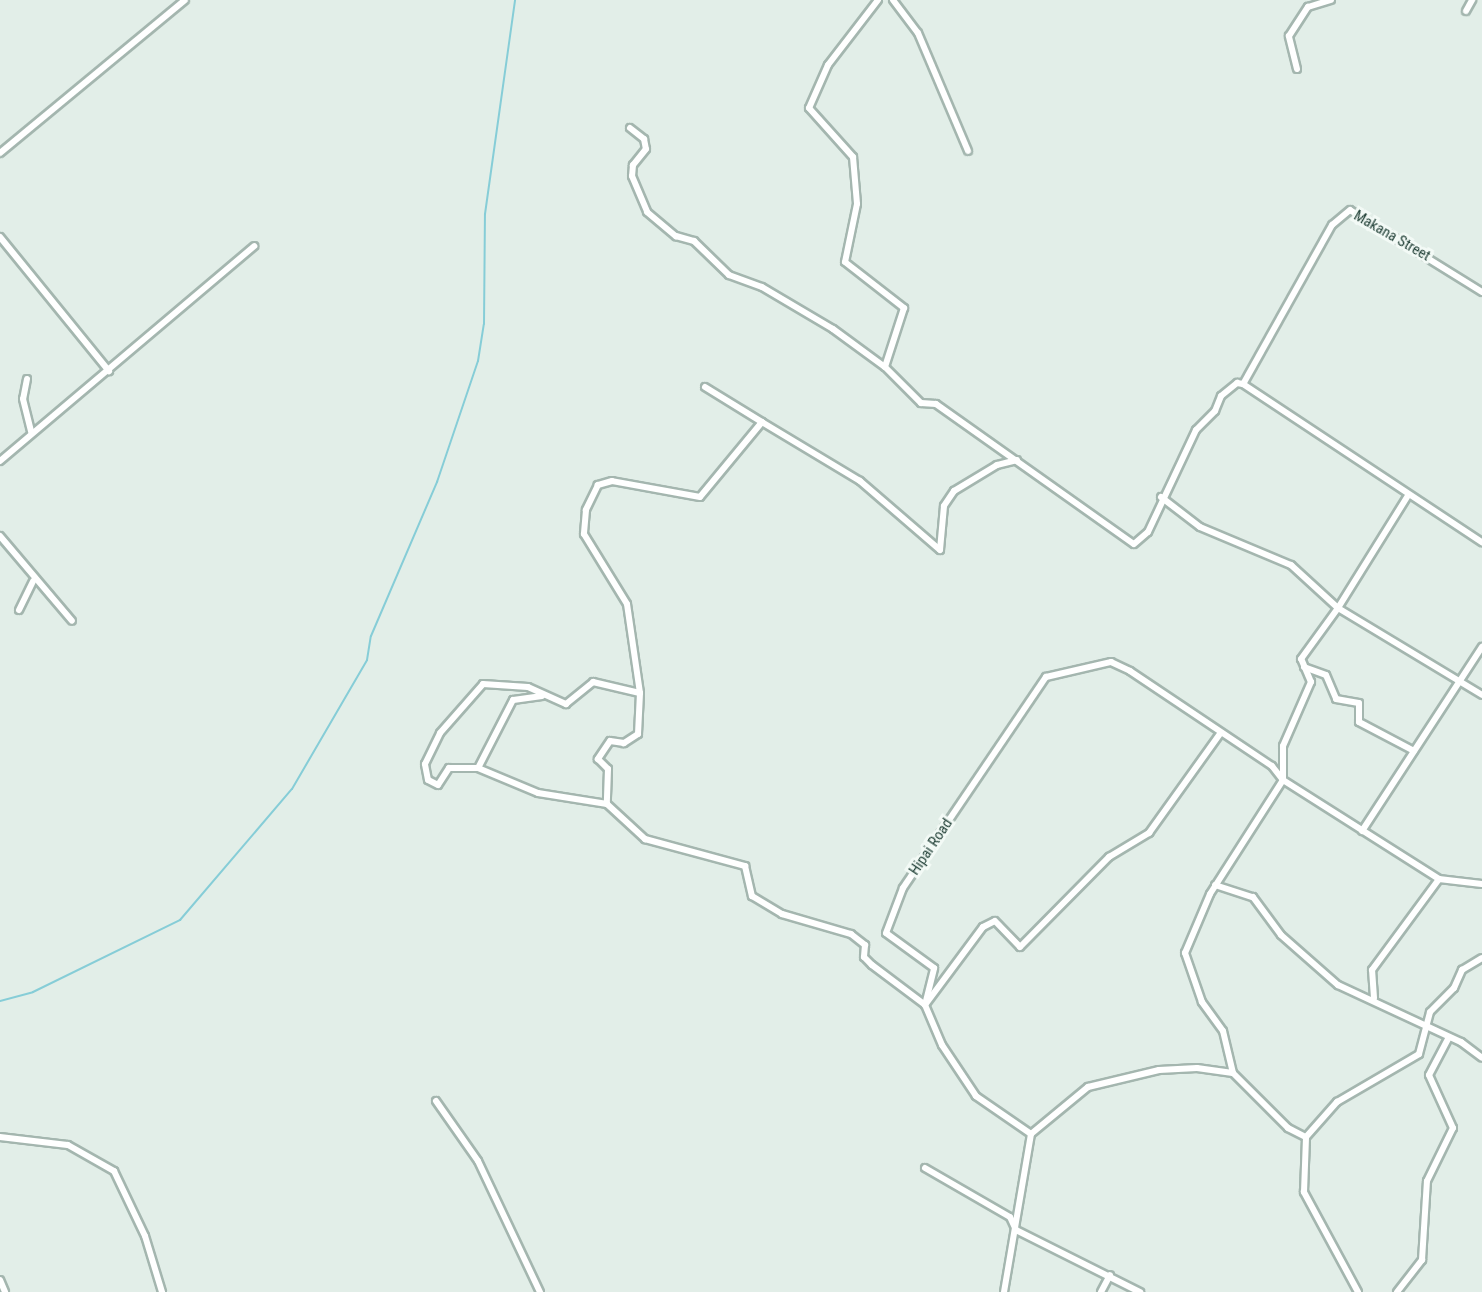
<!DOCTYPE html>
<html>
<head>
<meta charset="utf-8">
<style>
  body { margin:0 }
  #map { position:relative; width:1482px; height:1292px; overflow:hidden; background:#e2eee8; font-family:"Roboto Condensed",sans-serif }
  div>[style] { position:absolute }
  .stream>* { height:2px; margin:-1px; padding:0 1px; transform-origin:1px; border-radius:1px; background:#86cdd7 }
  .roads { filter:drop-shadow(2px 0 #a4b6af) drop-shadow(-2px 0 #a4b6af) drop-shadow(0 2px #a4b6af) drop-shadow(0 -2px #a4b6af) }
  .minor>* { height:6px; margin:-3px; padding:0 3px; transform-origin:3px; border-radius:3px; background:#fff }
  span { translate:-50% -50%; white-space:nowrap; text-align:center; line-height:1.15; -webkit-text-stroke:6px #f3faf6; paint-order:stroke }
  .street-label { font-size:15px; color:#214037 }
</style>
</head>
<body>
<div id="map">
  <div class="stream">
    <i style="left:0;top:1001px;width:34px;rotate:-15deg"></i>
    <i style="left:33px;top:992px;width:164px;rotate:-26.1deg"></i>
    <i style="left:180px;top:920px;width:172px;rotate:-49.5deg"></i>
    <i style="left:292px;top:789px;width:149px;rotate:-59.8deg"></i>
    <i style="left:367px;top:660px;width:24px;rotate:-81deg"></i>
    <i style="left:371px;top:636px;width:168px;rotate:-66.8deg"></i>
    <i style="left:437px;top:482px;width:128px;rotate:-71.3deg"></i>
    <i style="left:478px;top:361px;width:37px;rotate:-81deg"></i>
    <i style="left:484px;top:324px;width:110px;rotate:-89.5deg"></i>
    <i style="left:485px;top:214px;width:216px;rotate:-82deg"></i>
  </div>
  <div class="roads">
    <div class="minor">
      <i style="left:878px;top:0;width:82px;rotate:127.6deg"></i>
      <i style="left:828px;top:65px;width:47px;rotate:113.8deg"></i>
      <i style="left:809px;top:108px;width:66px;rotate:48.1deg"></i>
      <i style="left:853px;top:157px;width:47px;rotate:85.1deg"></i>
      <i style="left:857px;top:204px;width:59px;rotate:101.7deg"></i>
      <i style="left:845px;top:262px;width:75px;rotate:37.9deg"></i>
      <i style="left:904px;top:308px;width:62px;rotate:107.9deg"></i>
      <i style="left:893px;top:0;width:41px;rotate:52.9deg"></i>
      <i style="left:918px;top:33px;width:128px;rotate:67deg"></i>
      <i style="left:1466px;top:11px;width:13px;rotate:-61deg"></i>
      <i style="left:1297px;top:69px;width:34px;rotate:-104deg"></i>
      <i style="left:1289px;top:36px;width:35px;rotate:-57deg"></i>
      <i style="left:1308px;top:7px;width:24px;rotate:-17deg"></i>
      <i style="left:630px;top:128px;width:18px;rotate:38deg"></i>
      <i style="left:644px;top:139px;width:10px;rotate:79deg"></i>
      <i style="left:646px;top:149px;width:21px;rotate:129deg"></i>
      <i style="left:633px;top:165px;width:11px;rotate:95deg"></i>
      <i style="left:632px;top:176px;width:39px;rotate:67deg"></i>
      <i style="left:647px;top:212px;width:38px;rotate:40deg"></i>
      <i style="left:676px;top:236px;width:19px;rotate:16deg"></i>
      <i style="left:694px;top:241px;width:49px;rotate:44.2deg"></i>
      <i style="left:729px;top:275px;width:35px;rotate:20deg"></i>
      <i style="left:762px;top:287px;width:82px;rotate:30.6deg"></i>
      <i style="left:833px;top:329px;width:64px;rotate:36.2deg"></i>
      <i style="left:885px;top:367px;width:51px;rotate:45deg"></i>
      <i style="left:921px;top:403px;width:15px;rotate:4deg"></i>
      <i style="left:936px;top:404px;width:242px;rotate:35.3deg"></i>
      <i style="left:1134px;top:544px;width:18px;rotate:-41deg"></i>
      <i style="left:1148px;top:532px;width:113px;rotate:-64.8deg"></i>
      <i style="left:1196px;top:430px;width:27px;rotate:-45deg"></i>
      <i style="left:1215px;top:411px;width:16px;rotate:-68deg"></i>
      <i style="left:1221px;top:396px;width:21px;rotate:-39deg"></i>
      <i style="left:1237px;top:383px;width:6px;rotate:9deg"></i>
      <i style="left:0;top:153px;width:240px;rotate:-39.6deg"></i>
      <i style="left:0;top:237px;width:173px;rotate:50.9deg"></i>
      <i style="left:1482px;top:292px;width:155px;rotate:-148.2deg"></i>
      <i style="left:1350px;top:210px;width:23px;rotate:140deg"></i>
      <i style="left:1332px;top:225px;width:182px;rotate:119.2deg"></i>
      <i style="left:1243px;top:384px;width:287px;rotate:33.5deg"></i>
      <i style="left:27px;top:379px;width:20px;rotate:101deg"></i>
      <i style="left:23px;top:399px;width:34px;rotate:76deg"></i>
      <i style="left:705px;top:387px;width:67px;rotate:31.6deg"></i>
      <i style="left:1017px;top:460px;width:21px;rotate:166deg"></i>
      <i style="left:997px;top:465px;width:50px;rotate:148.8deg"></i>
      <i style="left:954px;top:491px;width:18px;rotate:124deg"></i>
      <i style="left:944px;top:506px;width:44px;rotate:95.2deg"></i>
      <i style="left:940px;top:550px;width:106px;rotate:-139.2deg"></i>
      <i style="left:860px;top:481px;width:114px;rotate:-149deg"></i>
      <i style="left:762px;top:422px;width:97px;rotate:129.6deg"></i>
      <i style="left:700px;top:497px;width:89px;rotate:-169.7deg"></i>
      <i style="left:612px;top:481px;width:15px;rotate:164deg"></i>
      <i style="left:598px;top:485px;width:28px;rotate:116deg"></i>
      <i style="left:586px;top:510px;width:24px;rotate:95deg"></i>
      <i style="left:584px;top:534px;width:82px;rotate:58.4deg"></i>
      <i style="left:627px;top:604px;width:90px;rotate:81.7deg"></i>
      <i style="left:640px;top:693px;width:41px;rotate:92.8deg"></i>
      <i style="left:638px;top:734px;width:17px;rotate:147deg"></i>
      <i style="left:624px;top:743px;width:14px;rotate:-172deg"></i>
      <i style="left:610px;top:741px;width:22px;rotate:124deg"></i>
      <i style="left:598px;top:759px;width:14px;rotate:45deg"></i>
      <i style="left:608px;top:769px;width:35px;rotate:92deg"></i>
      <i style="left:607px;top:804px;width:52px;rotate:42.6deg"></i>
      <i style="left:645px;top:839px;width:104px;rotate:15.1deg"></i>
      <i style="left:745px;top:866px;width:31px;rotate:77deg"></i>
      <i style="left:752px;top:896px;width:35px;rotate:31deg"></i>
      <i style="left:782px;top:914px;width:72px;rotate:16.2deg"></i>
      <i style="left:851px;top:934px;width:18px;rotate:38deg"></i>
      <i style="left:865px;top:945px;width:12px;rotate:95deg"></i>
      <i style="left:864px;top:957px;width:11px;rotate:45deg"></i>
      <i style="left:872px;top:965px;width:66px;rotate:37deg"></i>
      <i style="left:925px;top:1005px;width:97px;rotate:-53.4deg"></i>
      <i style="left:983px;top:927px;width:13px;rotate:-27deg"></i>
      <i style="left:995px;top:921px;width:36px;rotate:46deg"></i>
      <i style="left:1020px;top:947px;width:127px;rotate:-45.3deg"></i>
      <i style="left:1109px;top:857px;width:47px;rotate:-31deg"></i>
      <i style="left:1149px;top:833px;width:122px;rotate:-54.4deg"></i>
      <i style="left:0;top:461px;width:333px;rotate:-40.2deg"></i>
      <i style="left:1161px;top:497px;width:49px;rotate:37.6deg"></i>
      <i style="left:1200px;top:527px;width:99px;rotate:22.7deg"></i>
      <i style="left:1291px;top:565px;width:64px;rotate:42.5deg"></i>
      <i style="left:1338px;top:608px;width:131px;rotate:-58.1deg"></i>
      <i style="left:0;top:536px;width:111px;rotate:49.7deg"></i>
      <i style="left:19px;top:610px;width:32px;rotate:-64deg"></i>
      <i style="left:1304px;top:667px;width:23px;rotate:20deg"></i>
      <i style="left:1326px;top:675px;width:26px;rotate:67deg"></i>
      <i style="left:1336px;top:699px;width:23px;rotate:10deg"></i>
      <i style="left:1359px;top:703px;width:19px;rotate:90deg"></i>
      <i style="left:1359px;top:722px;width:62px;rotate:27.8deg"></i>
      <i style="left:542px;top:696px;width:29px;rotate:172deg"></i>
      <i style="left:513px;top:700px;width:76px;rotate:117.2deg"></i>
      <i style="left:478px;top:768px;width:29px;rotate:180deg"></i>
      <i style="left:449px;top:768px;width:20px;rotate:123deg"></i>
      <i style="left:438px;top:785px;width:11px;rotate:-153deg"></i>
      <i style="left:428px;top:780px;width:16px;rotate:-101deg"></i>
      <i style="left:425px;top:764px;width:34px;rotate:-64deg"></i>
      <i style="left:440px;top:733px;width:65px;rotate:-48.7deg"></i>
      <i style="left:483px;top:684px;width:45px;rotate:3.8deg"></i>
      <i style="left:528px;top:687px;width:42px;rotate:24.1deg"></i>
      <i style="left:566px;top:704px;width:35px;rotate:-39deg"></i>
      <i style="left:593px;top:682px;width:48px;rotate:13.2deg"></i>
      <i style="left:478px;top:768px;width:65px;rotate:22.6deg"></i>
      <i style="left:538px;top:793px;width:70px;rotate:9.1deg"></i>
      <i style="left:1362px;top:831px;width:220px;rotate:-56.9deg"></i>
      <i style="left:1215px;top:885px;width:40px;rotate:18deg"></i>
      <i style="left:1253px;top:897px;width:47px;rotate:53.6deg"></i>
      <i style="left:1281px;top:935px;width:76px;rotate:41.3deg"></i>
      <i style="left:1338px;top:985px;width:136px;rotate:24.9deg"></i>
      <i style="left:1461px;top:1042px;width:26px;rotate:37deg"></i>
      <i style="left:1374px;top:998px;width:28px;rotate:-94deg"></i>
      <i style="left:1372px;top:970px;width:113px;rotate:-53.6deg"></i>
      <i style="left:1233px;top:1073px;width:43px;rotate:-103.4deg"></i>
      <i style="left:1223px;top:1031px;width:36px;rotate:-126deg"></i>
      <i style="left:1202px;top:1002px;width:52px;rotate:-109.1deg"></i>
      <i style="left:1185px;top:953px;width:64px;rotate:-67deg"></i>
      <i style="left:1210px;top:894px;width:135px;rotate:-57.4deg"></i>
      <i style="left:1283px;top:780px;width:34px;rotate:-90deg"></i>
      <i style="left:1283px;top:746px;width:70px;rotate:-66.4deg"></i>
      <i style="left:1311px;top:682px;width:25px;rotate:-113deg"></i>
      <i style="left:1301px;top:659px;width:63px;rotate:-54deg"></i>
      <i style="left:1338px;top:608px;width:168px;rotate:31.1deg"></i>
      <i style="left:436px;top:1101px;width:73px;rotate:55deg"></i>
      <i style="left:478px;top:1161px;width:145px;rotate:64.7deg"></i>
      <i style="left:1031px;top:1134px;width:74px;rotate:-39.5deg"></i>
      <i style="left:1088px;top:1087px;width:73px;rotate:-13.5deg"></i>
      <i style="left:1159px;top:1070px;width:38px;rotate:-3deg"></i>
      <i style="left:1197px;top:1068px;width:36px;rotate:8deg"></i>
      <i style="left:1233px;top:1073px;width:78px;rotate:45deg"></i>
      <i style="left:1288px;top:1128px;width:20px;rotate:27deg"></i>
      <i style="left:0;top:1137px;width:68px;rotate:6.7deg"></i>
      <i style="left:68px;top:1145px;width:53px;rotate:29.5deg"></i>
      <i style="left:114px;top:1171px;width:72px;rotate:64.5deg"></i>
      <i style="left:145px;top:1236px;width:59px;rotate:73.1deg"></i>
      <i style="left:925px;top:1168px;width:98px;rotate:30deg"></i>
      <i style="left:1010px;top:1217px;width:14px;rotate:65deg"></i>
      <i style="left:1016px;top:1230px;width:139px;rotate:26.6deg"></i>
      <i style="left:0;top:1280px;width:13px;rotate:67deg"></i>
      <i style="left:1004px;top:1292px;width:160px;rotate:-80.3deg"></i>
      <i style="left:1031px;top:1134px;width:67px;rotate:-145.4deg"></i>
      <i style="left:976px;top:1096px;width:61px;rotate:-123.7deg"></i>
      <i style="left:942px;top:1045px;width:43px;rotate:-113deg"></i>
      <i style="left:925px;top:1005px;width:38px;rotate:-76deg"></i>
      <i style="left:934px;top:968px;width:59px;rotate:-143.9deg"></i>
      <i style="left:886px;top:933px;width:48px;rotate:-69.3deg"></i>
      <i style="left:903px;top:888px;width:255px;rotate:-55.9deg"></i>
      <i style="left:1046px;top:677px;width:67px;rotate:-13deg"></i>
      <i style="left:1111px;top:662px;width:21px;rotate:25deg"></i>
      <i style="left:1130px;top:671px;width:171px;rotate:33.8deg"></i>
      <i style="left:1272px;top:766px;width:18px;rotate:52deg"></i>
      <i style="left:1283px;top:780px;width:185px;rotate:32.4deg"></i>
      <i style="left:1439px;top:879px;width:43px;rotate:6.6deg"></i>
      <i style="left:1101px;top:1292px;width:19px;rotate:-62deg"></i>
      <i style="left:1358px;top:1292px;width:114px;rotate:-118.4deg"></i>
      <i style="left:1304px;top:1192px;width:55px;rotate:-87.9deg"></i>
      <i style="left:1306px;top:1137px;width:47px;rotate:-48.5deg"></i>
      <i style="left:1337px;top:1102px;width:95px;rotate:-30.3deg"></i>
      <i style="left:1419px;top:1054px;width:43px;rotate:-75.3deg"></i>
      <i style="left:1430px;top:1012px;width:34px;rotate:-45deg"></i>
      <i style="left:1454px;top:988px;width:20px;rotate:-66deg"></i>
      <i style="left:1462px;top:970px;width:23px;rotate:-31deg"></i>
      <i style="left:1397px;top:1292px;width:41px;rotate:-52deg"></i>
      <i style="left:1422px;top:1260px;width:79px;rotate:-86.4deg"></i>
      <i style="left:1427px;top:1181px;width:59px;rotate:-63.9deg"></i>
      <i style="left:1453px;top:1128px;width:58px;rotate:-114.4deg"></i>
      <i style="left:1429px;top:1075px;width:41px;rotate:-62.2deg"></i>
    </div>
  </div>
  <div class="street-label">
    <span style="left:1392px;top:236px;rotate:30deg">Makana Street</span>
    <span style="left:931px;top:847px;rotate:-56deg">Hipai Road</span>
  </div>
</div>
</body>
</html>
